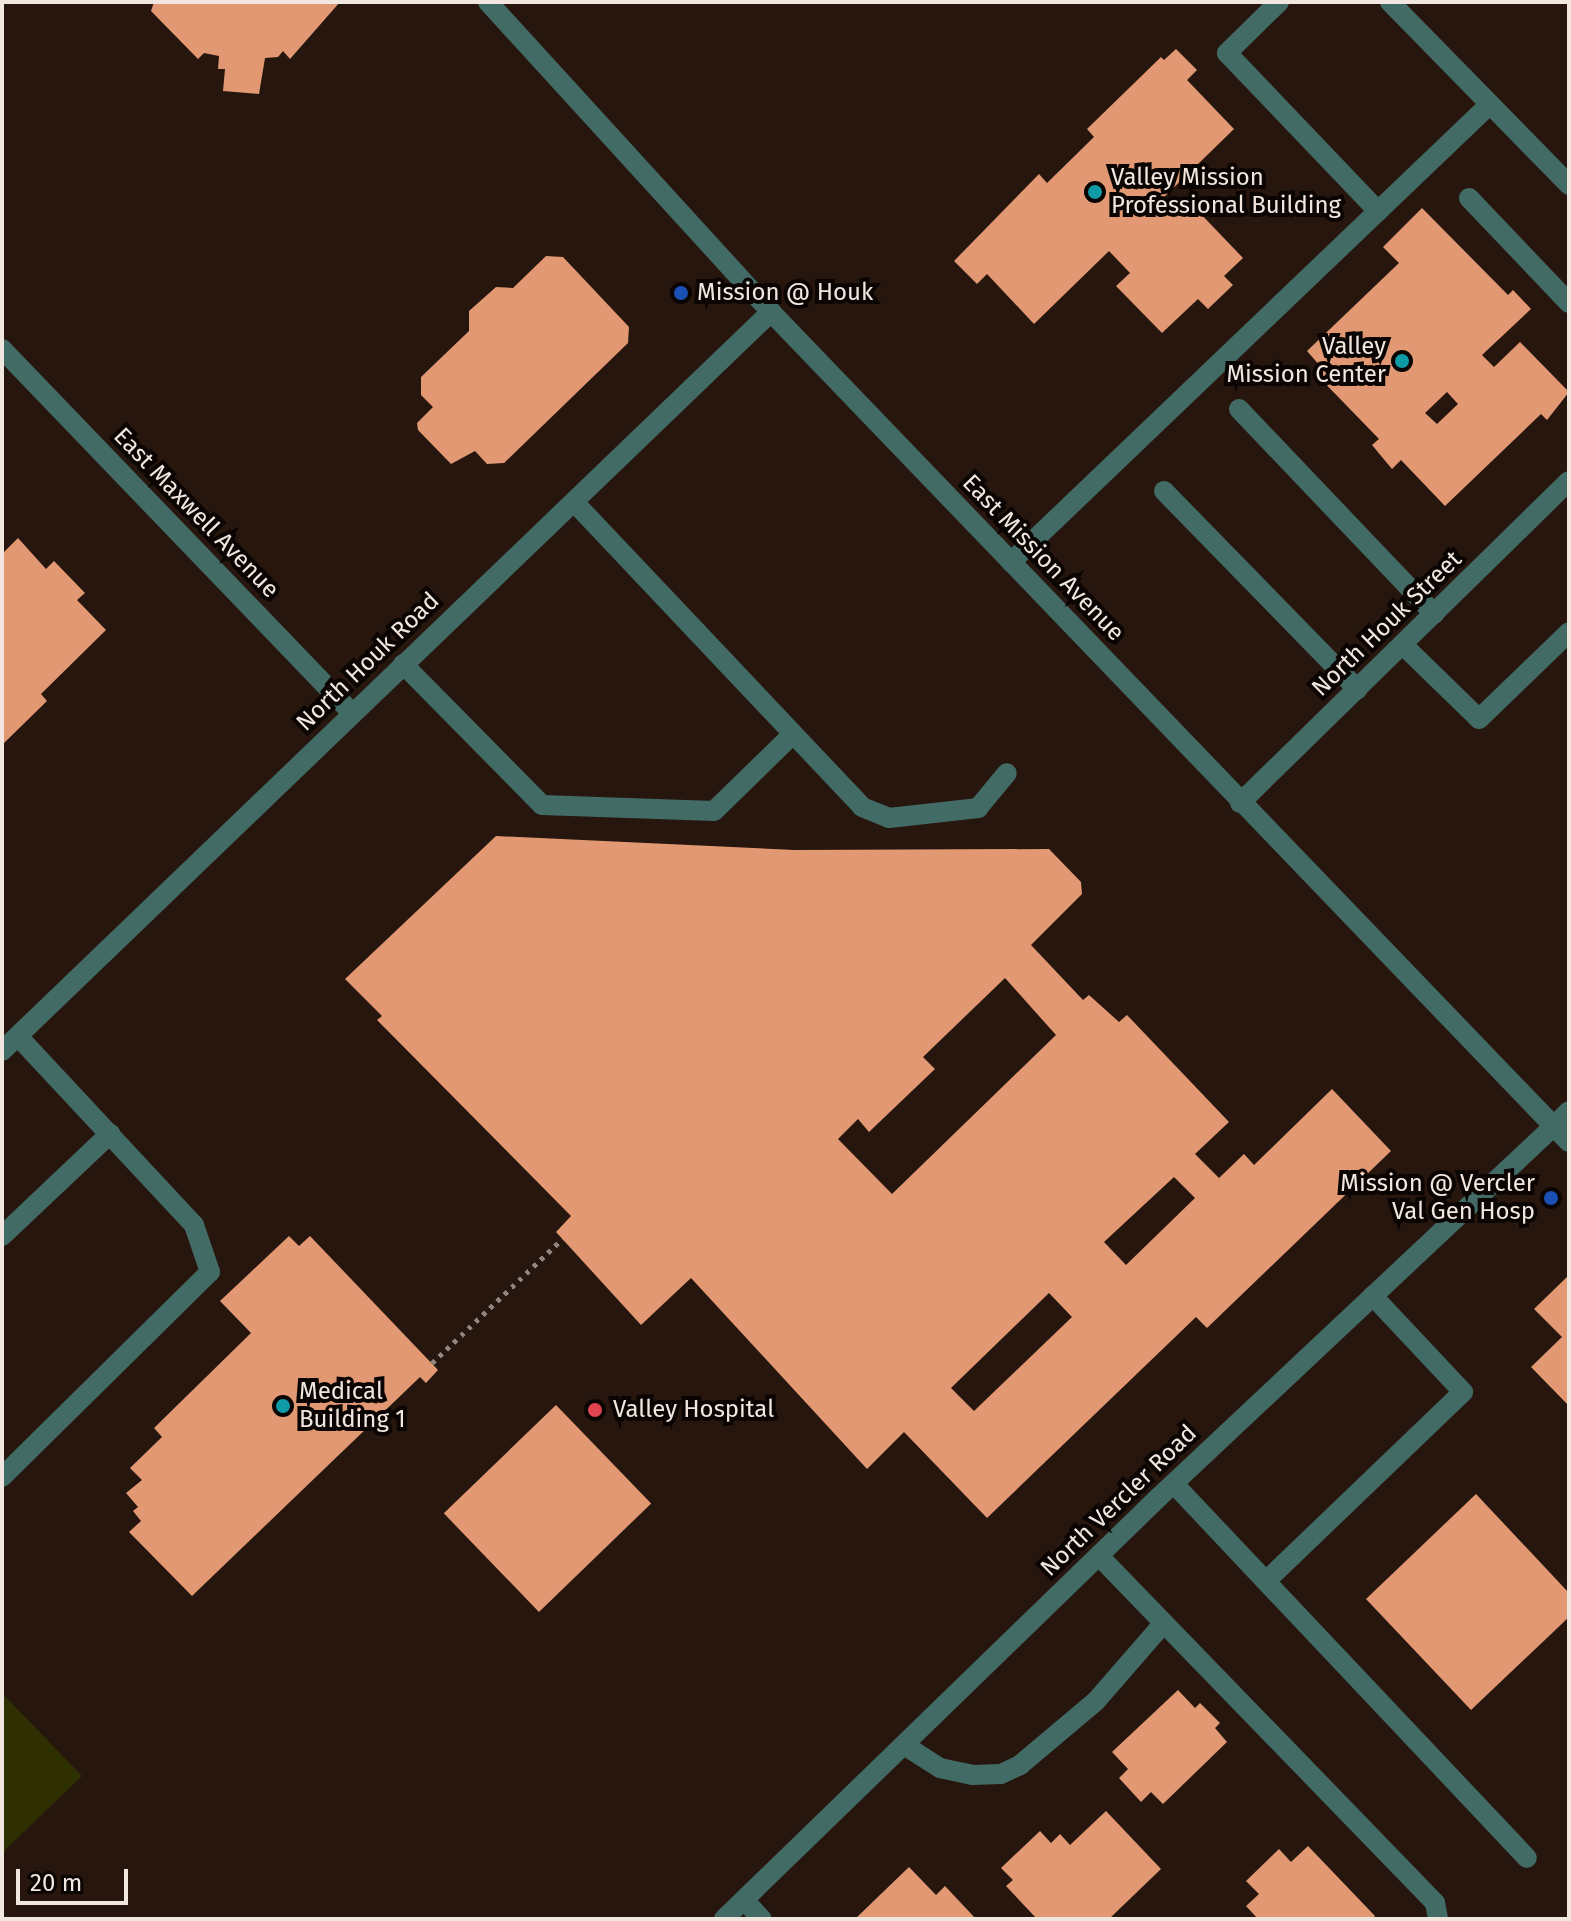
<!DOCTYPE html>
<html>
<head>
<meta charset="utf-8">
<style>
  body { margin:0 }
  #map { position:relative; width:1571px; height:1921px; overflow:hidden; background:#27160e; font-family:"Fira Sans",sans-serif }
  div>[style] { position:absolute }
  .green>* { inset:0; background:#2e3001 }
  .building>* { inset:0; background:#e29973; transform-origin:0 0 }
  .path>* { height:5px; margin-top:-2.5px; transform-origin:0; background:repeating-linear-gradient(90deg,#93857e 0 4px,transparent 0 10px) }
  .service>* { height:20px; margin:-10px; padding:0 10px; transform-origin:10px; border-radius:10px; background:#426b66 }
  .minor>* { height:20px; margin:-10px; padding:0 10px; transform-origin:10px; border-radius:10px; background:#426b66 }
  .tertiary>* { height:20px; margin:-10px; padding:0 10px; transform-origin:10px; border-radius:10px; background:#426b66 }
  .dots>* { width:22px; height:22px; translate:-50% -50%; box-sizing:border-box; border:4px solid #0a0503; border-radius:50% }
  span { translate:-50% -50%; white-space:nowrap; text-align:center; line-height:1.15; -webkit-text-stroke:8px #0a0503; paint-order:stroke }
  .poi-label { font-size:24px; color:#f2e6e0 }
  .left { translate:0 -50%; text-align:left }
  .right { translate:-100% -50%; text-align:right }
  .street-label { font-size:24px; color:#f2e6e0 }
  .frame { position:absolute; inset:0; border:4px solid #f2e6e0; pointer-events:none }
  .scale { position:absolute; left:16px; top:1869px; width:112px; height:36px; box-sizing:border-box; border:4px solid #f2e6e0; border-top:0; padding-left:10px; font-size:24px; line-height:28px; white-space:nowrap; color:#f2e6e0; -webkit-text-stroke:6px #0a0503; paint-order:stroke }
</style>
</head>
<body>
<div id="map">
  <div class="green">
    <i style="clip-path:polygon(2px 1693px,82px 1776px,5px 1850px,2px 1862px)"></i>
  </div>
  <div class="building">
    <i style="clip-path:polygon(154px 2px,340px 2px,290px 59px,283px 51px,278px 57px,265px 58px,259px 94px,223px 91px,225px 69px,218px 69px,219px 56px,204px 53px,198px 59px,151px 11px)"></i>
    <i style="clip-path:polygon(1176px 49px,1197px 70px,1187px 80px,1234px 129px,1160px 201px,1171px 212px,1181px 203px,1192px 215px,1197px 210px,1243px 258px,1224px 276px,1233px 285px,1208px 309px,1198px 299px,1162px 333px,1116px 286px,1130px 273px,1109px 251px,1034px 324px,987px 274px,977px 284px,954px 261px,1039px 174px,1047px 183px,1094px 137px,1087px 129px,1161px 57px,1164px 60px)"></i>
    <i style="clip-path:polygon(evenodd,1422px 208px,1508px 295px,1513px 290px,1531px 309px,1482px 355px,1494px 367px,1520px 342px,1569px 392px,1547px 420px,1541px 414px,1445px 506px,1401px 460px,1392px 469px,1372px 445px,1379px 439px,1314px 372px,1321px 367px,1307px 351px,1399px 263px,1383px 247px,1422px 208px,1447px 392px,1458px 404px,1437px 424px,1425px 413px,1447px 392px)"></i>
    <i style="clip-path:polygon(546px 256px,563px 257px,629px 327px,628px 343px,504px 463px,487px 464px,475px 451px,451px 464px,418px 430px,417px 423px,433px 407px,421px 395px,421px 377px,469px 331px,469px 311px,496px 287px,513px 288px)"></i>
    <i style="clip-path:polygon(18px 538px,46px 569px,54px 561px,85px 593px,77px 600px,106px 630px,41px 694px,47px 701px,2px 745px,2px 554px)"></i>
    <i style="clip-path:polygon(evenodd,496px 836px,795px 850px,1049px 849px,1081px 882px,1082px 894px,1031px 945px,1083px 1000px,1089px 995px,1119px 1022px,1127px 1015px,1229px 1122px,1195px 1154px,1219px 1178px,1244px 1154px,1254px 1165px,1332px 1089px,1391px 1151px,1207px 1328px,1196px 1317px,987px 1518px,904px 1432px,867px 1469px,691px 1278px,641px 1325px,556px 1232px,571px 1216px,377px 1020px,382px 1016px,345px 979px,496px 836px,1005px 978px,1056px 1035px,892px 1194px,838px 1139px,858px 1119px,869px 1132px,935px 1069px,923px 1057px,1005px 978px,496px 836px,1174px 1177px,1195px 1198px,1126px 1265px,1104px 1242px,1174px 1177px,496px 836px,1049px 1293px,1072px 1317px,974px 1411px,951px 1388px,1049px 1293px)"></i>
    <i style="clip-path:polygon(289px 1236px,299px 1246px,310px 1236px,438px 1370px,426px 1383px,420px 1377px,192px 1596px,129px 1532px,141px 1521px,133px 1511px,138px 1507px,126px 1493px,142px 1480px,130px 1468px,162px 1437px,154px 1428px,251px 1333px,220px 1301px)"></i>
    <i style="clip-path:polygon(1569px 1275px,1569px 1406px,1531px 1367px,1562px 1337px,1534px 1309px)"></i>
    <i style="left:556px;top:1405px;width:137px;height:156px;rotate:46deg"></i>
    <i style="clip-path:polygon(1476px 1494px,1569px 1593px,1569px 1617px,1471px 1710px,1366px 1599px)"></i>
    <i style="clip-path:polygon(1178px 1690px,1195px 1708px,1200px 1703px,1220px 1723px,1215px 1728px,1227px 1742px,1163px 1804px,1151px 1792px,1141px 1802px,1119px 1778px,1128px 1769px,1112px 1752px)"></i>
    <i style="clip-path:polygon(1106px 1811px,1161px 1869px,1109px 1919px,1037px 1919px,1006px 1886px,1013px 1880px,1001px 1868px,1040px 1831px,1051px 1843px,1060px 1834px,1070px 1845px)"></i>
    <i style="clip-path:polygon(1308px 1846px,1375px 1916px,1372px 1919px,1258px 1919px,1246px 1906px,1259px 1894px,1246px 1881px,1279px 1849px,1291px 1862px)"></i>
    <i style="clip-path:polygon(909px 1867px,936px 1895px,945px 1886px,976px 1919px,855px 1919px)"></i>
  </div>
  <div class="path">
    <i style="left:432px;top:1363px;width:180px;rotate:-43.6deg"></i>
  </div>
  <div class="service">
    <i style="left:1279px;top:2px;width:73px;rotate:135.6deg"></i>
    <i style="left:1227px;top:53px;width:219px;rotate:46.3deg"></i>
    <i style="left:1390px;top:2px;width:256px;rotate:45.6deg"></i>
    <i style="left:1469px;top:198px;width:145px;rotate:46.4deg"></i>
    <i style="left:1239px;top:409px;width:283px;rotate:46.4deg"></i>
    <i style="left:1164px;top:491px;width:277px;rotate:45.7deg"></i>
    <i style="left:574px;top:502px;width:419px;rotate:46.6deg"></i>
    <i style="left:862px;top:807px;width:29px;rotate:22deg"></i>
    <i style="left:889px;top:818px;width:90px;rotate:-6.4deg"></i>
    <i style="left:978px;top:808px;width:45px;rotate:-50.4deg"></i>
    <i style="left:1011px;top:562px;width:661px;rotate:-43.71deg"></i>
    <i style="left:1403px;top:645px;width:106px;rotate:44.2deg"></i>
    <i style="left:1479px;top:719px;width:125px;rotate:-44deg"></i>
    <i style="left:403px;top:664px;width:198px;rotate:45.4deg"></i>
    <i style="left:542px;top:805px;width:172px;rotate:2deg"></i>
    <i style="left:714px;top:811px;width:109px;rotate:-44.3deg"></i>
    <i style="left:1554px;top:1126px;width:21px;rotate:-45deg"></i>
    <i style="left:2px;top:1236px;width:149px;rotate:-43.4deg"></i>
    <i style="left:2px;top:1477px;width:292px;rotate:-44.6deg"></i>
    <i style="left:210px;top:1272px;width:50px;rotate:-108.8deg"></i>
    <i style="left:194px;top:1225px;width:258px;rotate:-133deg"></i>
    <i style="left:1174px;top:1484px;width:514px;rotate:46.65deg"></i>
    <i style="left:1099px;top:1556px;width:483px;rotate:45.9deg"></i>
    <i style="left:1435px;top:1903px;width:16px;rotate:79deg"></i>
    <i style="left:1266px;top:1581px;width:273px;rotate:-43.8deg"></i>
    <i style="left:1463px;top:1392px;width:132px;rotate:-133.2deg"></i>
    <i style="left:904px;top:1745px;width:43px;rotate:32.6deg"></i>
    <i style="left:940px;top:1768px;width:33px;rotate:12deg"></i>
    <i style="left:972px;top:1775px;width:29px;rotate:-2deg"></i>
    <i style="left:1001px;top:1774px;width:21px;rotate:-25deg"></i>
    <i style="left:1020px;top:1765px;width:99px;rotate:-40.1deg"></i>
    <i style="left:1096px;top:1701px;width:102px;rotate:-49deg"></i>
    <i style="left:744px;top:1900px;width:26px;rotate:47deg"></i>
  </div>
  <div class="minor">
    <i style="left:2px;top:349px;width:505px;rotate:46.12deg"></i>
    <i style="left:1240px;top:803px;width:460px;rotate:-44.4deg"></i>
    <i style="left:2px;top:1051px;width:1067px;rotate:-43.86deg"></i>
    <i style="left:724px;top:1919px;width:606px;rotate:-44.13deg"></i>
    <i style="left:1159px;top:1497px;width:542px;rotate:-43.21deg"></i>
  </div>
  <div class="tertiary">
    <i style="left:488px;top:2px;width:420px;rotate:47.6deg"></i>
    <i style="left:771px;top:312px;width:1151px;rotate:46.13deg"></i>
  </div>
  <div class="dots">
    <i style="left:1095px;top:192px;background:#0f9aa8"></i>
    <i style="left:681px;top:293px;background:#1a4fb4"></i>
    <i style="left:1402px;top:361px;background:#0f9aa8"></i>
    <i style="left:1551px;top:1198px;background:#1a4fb4"></i>
    <i style="left:283px;top:1406px;background:#0f9aa8"></i>
    <i style="left:595px;top:1410px;background:#e0444e"></i>
  </div>
  <div class="poi-label">
    <span class="left" style="left:1111px;top:192px">Valley Mission<br>Professional Building</span>
    <span class="left" style="left:697px;top:293px">Mission @ Houk</span>
    <span class="right" style="left:1386px;top:361px">Valley<br>Mission Center</span>
    <span class="right" style="left:1535px;top:1198px">Mission @ Vercler<br>Val Gen Hosp</span>
    <span class="left" style="left:299px;top:1406px">Medical<br>Building 1</span>
    <span class="left" style="left:613px;top:1410px">Valley Hospital</span>
  </div>
  <div class="street-label">
    <span style="left:196px;top:513px;rotate:46deg">East Maxwell Avenue</span>
    <span style="left:1043px;top:558px;rotate:46deg">East Mission Avenue</span>
    <span style="left:1387px;top:624px;rotate:-44deg">North Houk Street</span>
    <span style="left:368px;top:662px;rotate:-44deg">North Houk Road</span>
    <span style="left:1119px;top:1501px;rotate:-44deg">North Vercler Road</span>
  </div>
  <div class="frame"></div>
  <div class="scale">20 m</div>
</div>
</body>
</html>
